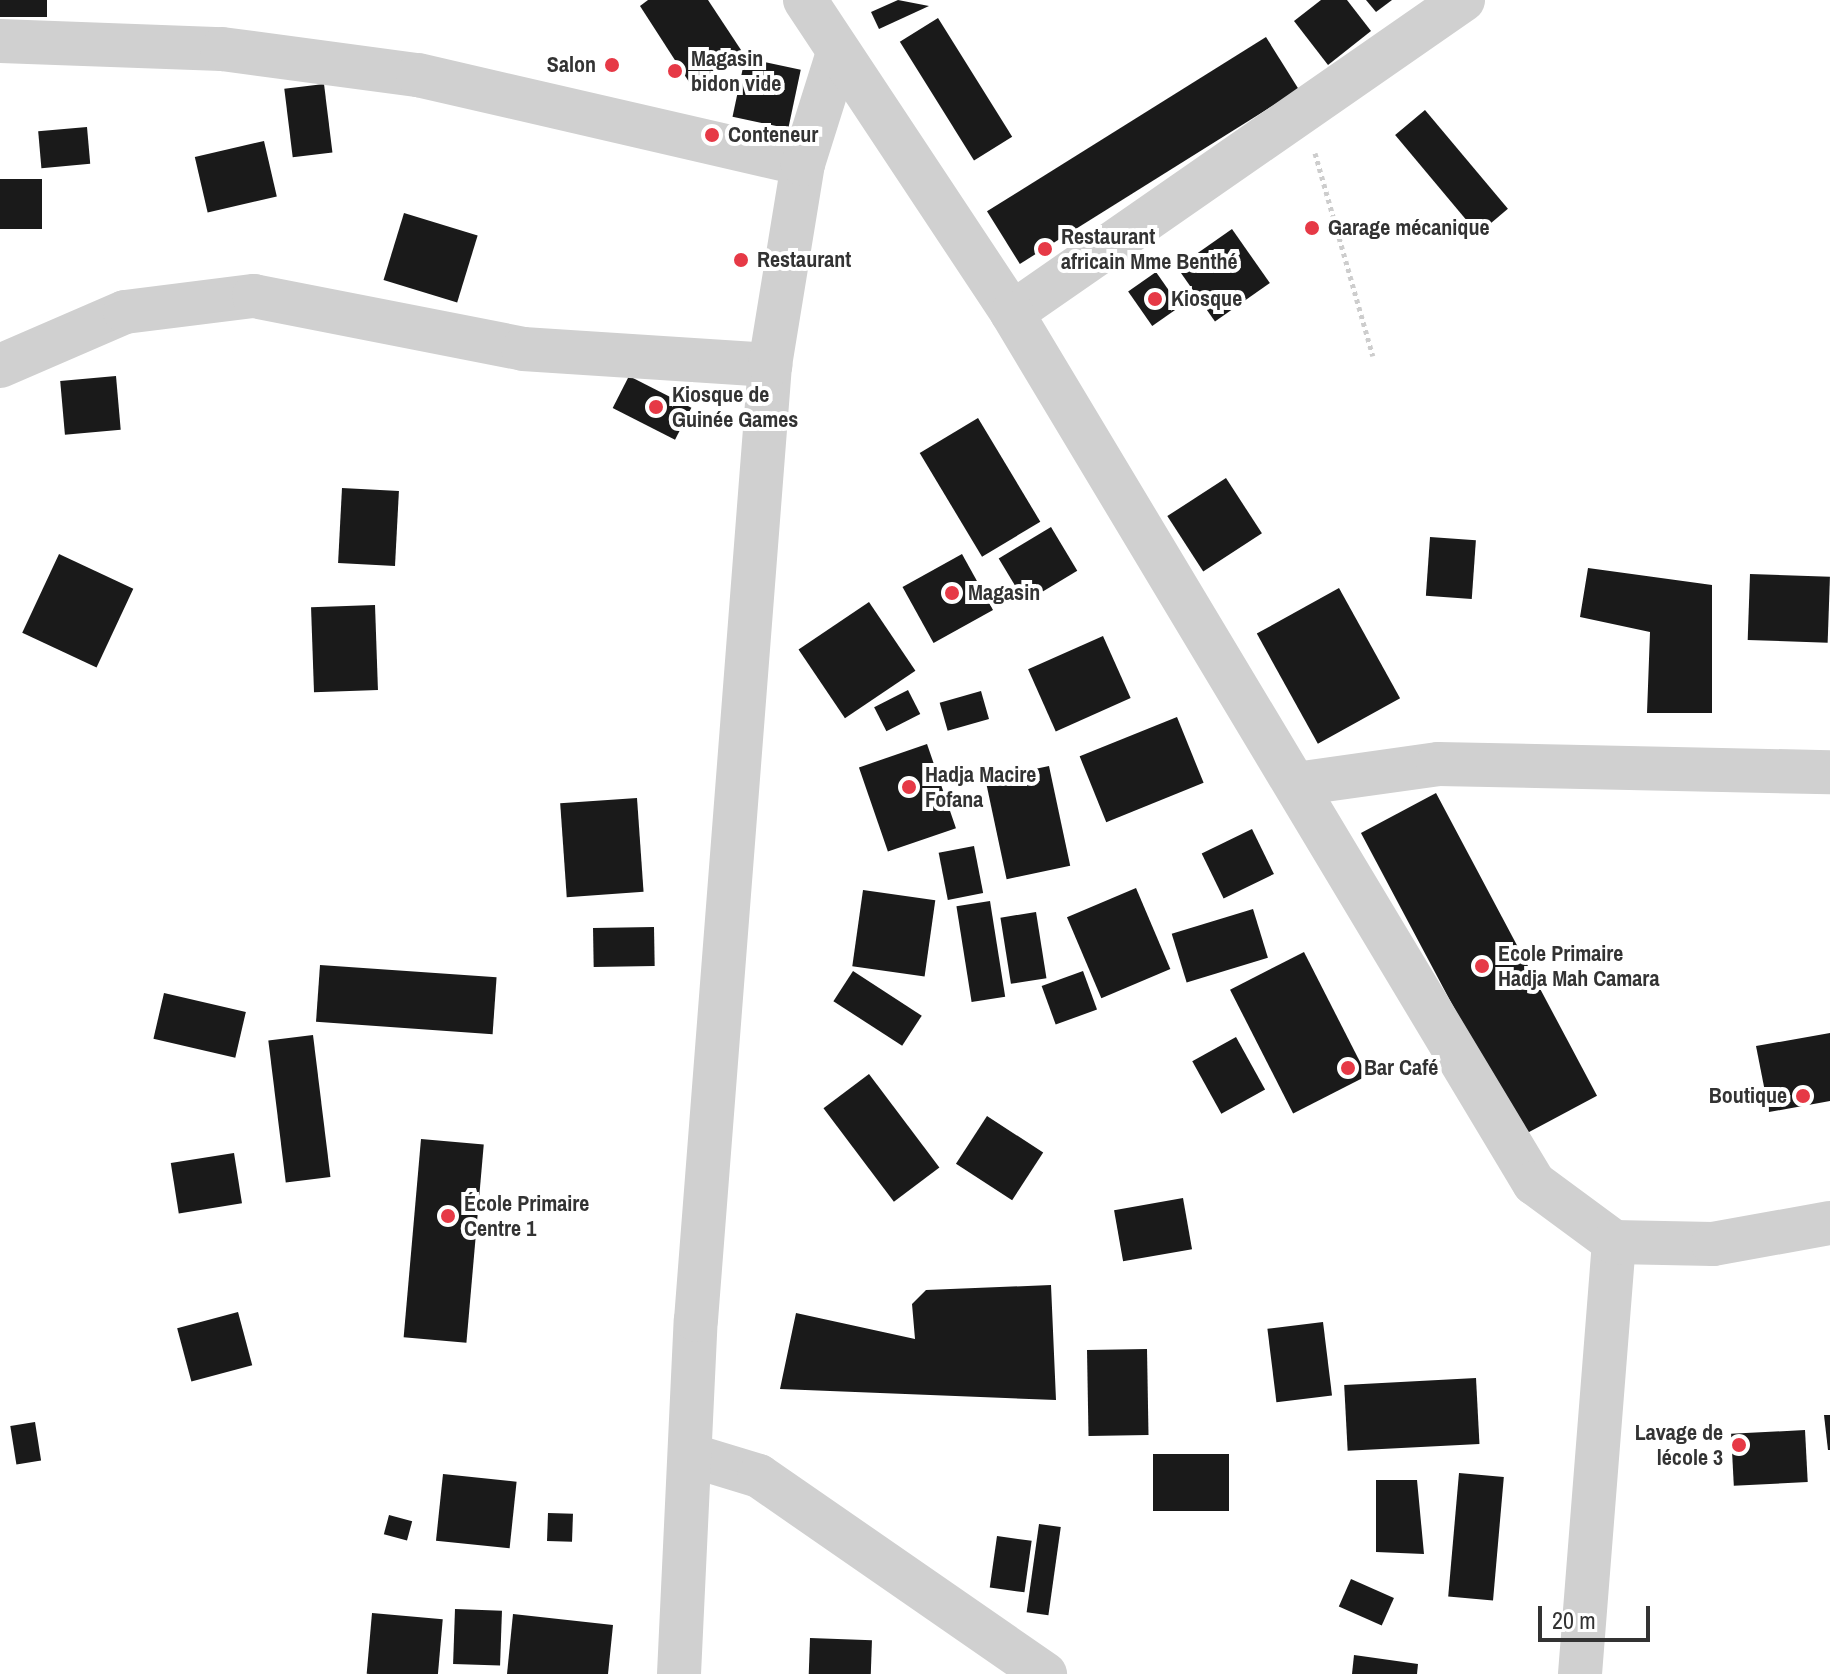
<!DOCTYPE html>
<html>
<head>
<meta charset="utf-8">
<style>
  body { margin:0 }
  #map { position:relative; width:1830px; height:1674px; overflow:hidden; background:#fff; font-family:"Archivo Narrow",sans-serif }
  div>[style] { position:absolute }
  .building>* { inset:0; background:#1a1a1a; transform-origin:0 0 }
  .path>* { height:5px; margin-top:-2.5px; transform-origin:0; background:repeating-linear-gradient(90deg,#cdcdcd 0 4px,transparent 0 8px) }
  .minor>* { height:44px; margin:-22px; padding:0 22px; transform-origin:22px; border-radius:22px; background:#d0d0d0 }
  .tertiary>* { height:44px; margin:-22px; padding:0 22px; transform-origin:22px; border-radius:22px; background:#d0d0d0 }
  .dots>* { width:22px; height:22px; translate:-50% -50%; box-sizing:border-box; border:4px solid #fff; border-radius:50% }
  span { translate:-50% -50%; white-space:nowrap; text-align:center; line-height:1.15; -webkit-text-stroke:8px #fff; paint-order:stroke }
  .poi-label { font-size:22px; color:#333; font-weight:700 }
  .left { translate:0 -50%; text-align:left }
  .right { translate:-100% -50%; text-align:right }
  .scale { position:absolute; left:1538px; top:1606px; width:112px; height:36px; box-sizing:border-box; border:4px solid #333; border-top:0; padding-left:10px; font-size:24px; line-height:28px; white-space:nowrap; color:#333; -webkit-text-stroke:6px #fff; paint-order:stroke }
</style>
</head>
<body>
<div id="map">
  <div class="building">
    <i style="left:0;top:0;width:47px;height:17px"></i>
    <i style="clip-path:polygon(648px 0,708px 0,743px 53px,691px 85px,640px 6px)"></i>
    <i style="clip-path:polygon(898px 0,929px 6px,879px 29px,871px 12px)"></i>
    <i style="clip-path:polygon(1321px 0,1347px 0,1371px 31px,1328px 65px,1294px 21px)"></i>
    <i style="clip-path:polygon(1366px 0,1392px 0,1376px 12px)"></i>
    <i style="left:938px;top:18px;width:140px;height:45px;rotate:58deg"></i>
    <i style="left:1266px;top:37px;width:62px;height:329px;rotate:58deg"></i>
    <i style="left:745px;top:58px;width:57px;height:60px;rotate:12deg"></i>
    <i style="left:324px;top:84px;width:69px;height:40px;rotate:83deg"></i>
    <i style="left:1425px;top:110px;width:129px;height:39px;rotate:50deg"></i>
    <i style="left:87px;top:127px;width:37px;height:49px;rotate:85deg"></i>
    <i style="left:264px;top:141px;width:57px;height:71px;rotate:77deg"></i>
    <i style="left:0;top:179px;width:42px;height:50px"></i>
    <i style="left:404px;top:213px;width:77px;height:70px;rotate:17deg"></i>
    <i style="left:1232px;top:229px;width:66px;height:67px;rotate:55deg"></i>
    <i style="left:1156px;top:272px;width:42px;height:34px;rotate:55deg"></i>
    <i style="left:116px;top:376px;width:54px;height:56px;rotate:85deg"></i>
    <i style="left:629px;top:376px;width:70px;height:36px;rotate:27deg"></i>
    <i style="left:978px;top:418px;width:121px;height:68px;rotate:59deg"></i>
    <i style="left:1226px;top:478px;width:66px;height:70px;rotate:57deg"></i>
    <i style="left:342px;top:488px;width:57px;height:75px;rotate:3deg"></i>
    <i style="left:1051px;top:527px;width:51px;height:61px;rotate:59deg"></i>
    <i style="left:1430px;top:537px;width:46px;height:59px;rotate:4deg"></i>
    <i style="left:59px;top:554px;width:82px;height:87px;rotate:25deg"></i>
    <i style="left:962px;top:554px;width:64px;height:68px;rotate:61deg"></i>
    <i style="clip-path:polygon(1588px 568px,1712px 585px,1712px 713px,1647px 713px,1650px 632px,1580px 617px)"></i>
    <i style="left:1750px;top:574px;width:80px;height:66px;rotate:2deg"></i>
    <i style="left:1339px;top:588px;width:126px;height:94px;rotate:61deg"></i>
    <i style="left:869px;top:602px;width:83px;height:85px;rotate:56deg"></i>
    <i style="left:375px;top:605px;width:85px;height:64px;rotate:88deg"></i>
    <i style="left:1103px;top:636px;width:68px;height:82px;rotate:66deg"></i>
    <i style="left:908px;top:690px;width:27px;height:38px;rotate:63deg"></i>
    <i style="left:981px;top:691px;width:29px;height:43px;rotate:74deg"></i>
    <i style="left:1177px;top:717px;width:71px;height:105px;rotate:68deg"></i>
    <i style="left:927px;top:744px;width:89px;height:72px;rotate:71deg"></i>
    <i style="left:1049px;top:766px;width:102px;height:65px;rotate:78deg"></i>
    <i style="left:1436px;top:793px;width:343px;height:85px;rotate:62deg"></i>
    <i style="left:637px;top:798px;width:94px;height:77px;rotate:86deg"></i>
    <i style="left:1252px;top:829px;width:50px;height:56px;rotate:64deg"></i>
    <i style="left:974px;top:846px;width:48px;height:36px;rotate:79deg"></i>
    <i style="left:1136px;top:888px;width:88px;height:75px;rotate:67deg"></i>
    <i style="left:863px;top:890px;width:73px;height:77px;rotate:8deg"></i>
    <i style="left:990px;top:901px;width:97px;height:34px;rotate:81deg"></i>
    <i style="left:1253px;top:909px;width:51px;height:85px;rotate:73deg"></i>
    <i style="left:1036px;top:912px;width:67px;height:36px;rotate:81deg"></i>
    <i style="left:654px;top:927px;width:39px;height:61px;rotate:89deg"></i>
    <i style="left:1304px;top:952px;width:139px;height:83px;rotate:63deg"></i>
    <i style="left:320px;top:965px;width:177px;height:57px;rotate:4deg"></i>
    <i style="left:853px;top:971px;width:82px;height:36px;rotate:33deg"></i>
    <i style="left:1083px;top:971px;width:41px;height:44px;rotate:70deg"></i>
    <i style="left:164px;top:993px;width:84px;height:47px;rotate:13deg"></i>
    <i style="clip-path:polygon(1830px 1033px,1830px 1101px,1769px 1112px,1756px 1046px)"></i>
    <i style="left:313px;top:1035px;width:143px;height:45px;rotate:83deg"></i>
    <i style="left:1236px;top:1037px;width:60px;height:50px;rotate:61deg"></i>
    <i style="left:869px;top:1074px;width:117px;height:57px;rotate:53deg"></i>
    <i style="left:987px;top:1116px;width:67px;height:57px;rotate:33deg"></i>
    <i style="left:421px;top:1139px;width:63px;height:199px;rotate:5deg"></i>
    <i style="left:234px;top:1153px;width:51px;height:64px;rotate:81deg"></i>
    <i style="left:1183px;top:1198px;width:52px;height:70px;rotate:80deg"></i>
    <i style="clip-path:polygon(1051px 1285px,1056px 1400px,780px 1389px,796px 1313px,915px 1339px,912px 1304px,926px 1290px)"></i>
    <i style="left:238px;top:1312px;width:55px;height:63px;rotate:75deg"></i>
    <i style="left:1323px;top:1322px;width:74px;height:56px;rotate:83deg"></i>
    <i style="left:1147px;top:1349px;width:86px;height:60px;rotate:89deg"></i>
    <i style="left:1476px;top:1378px;width:66px;height:132px;rotate:87deg"></i>
    <i style="clip-path:polygon(1824px 1415px,1830px 1415px,1830px 1450px,1828px 1450px)"></i>
    <i style="left:35px;top:1422px;width:39px;height:25px;rotate:81deg"></i>
    <i style="left:1805px;top:1430px;width:52px;height:74px;rotate:87deg"></i>
    <i style="left:1153px;top:1454px;width:76px;height:57px"></i>
    <i style="left:1459px;top:1473px;width:45px;height:124px;rotate:5deg"></i>
    <i style="left:443px;top:1474px;width:74px;height:67px;rotate:6deg"></i>
    <i style="clip-path:polygon(1376px 1480px,1417px 1480px,1424px 1554px,1376px 1552px)"></i>
    <i style="left:548px;top:1513px;width:25px;height:28px;rotate:2deg"></i>
    <i style="left:389px;top:1515px;width:24px;height:20px;rotate:15deg"></i>
    <i style="left:1039px;top:1524px;width:22px;height:89px;rotate:8deg"></i>
    <i style="left:997px;top:1536px;width:35px;height:52px;rotate:8deg"></i>
    <i style="left:1351px;top:1579px;width:47px;height:30px;rotate:24deg"></i>
    <i style="left:455px;top:1609px;width:47px;height:55px;rotate:2deg"></i>
    <i style="left:372px;top:1613px;width:71px;height:61px;rotate:5deg"></i>
    <i style="clip-path:polygon(513px 1614px,613px 1625px,608px 1674px,507px 1674px)"></i>
    <i style="left:810px;top:1638px;width:62px;height:36px;rotate:2deg"></i>
    <i style="clip-path:polygon(1354px 1655px,1418px 1664px,1417px 1674px,1352px 1674px)"></i>
  </div>
  <div class="path">
    <i style="left:1315px;top:153px;width:211px;rotate:74.1deg"></i>
  </div>
  <div class="minor">
    <i style="left:0;top:41px;width:222px;rotate:2.1deg"></i>
    <i style="left:222px;top:49px;width:198px;rotate:7.6deg"></i>
    <i style="left:418px;top:75px;width:395px;rotate:13deg"></i>
    <i style="left:1012px;top:313px;width:549px;rotate:-34.76deg"></i>
    <i style="left:0;top:366px;width:136px;rotate:-23.4deg"></i>
    <i style="left:125px;top:312px;width:130px;rotate:-7.1deg"></i>
    <i style="left:254px;top:296px;width:274px;rotate:11.1deg"></i>
    <i style="left:523px;top:349px;width:248px;rotate:3.7deg"></i>
    <i style="left:1296px;top:784px;width:143px;rotate:-8deg"></i>
    <i style="left:1438px;top:764px;width:392px;rotate:1.2deg"></i>
    <i style="left:690px;top:1455px;width:72px;rotate:16.9deg"></i>
    <i style="left:759px;top:1476px;width:348px;rotate:34.7deg"></i>
    <i style="left:679px;top:1674px;width:354px;rotate:-87.3deg"></i>
    <i style="left:696px;top:1320px;width:958px;rotate:-85.57deg"></i>
    <i style="left:770px;top:365px;width:204px;rotate:-80.7deg"></i>
    <i style="left:803px;top:164px;width:113px;rotate:-72.5deg"></i>
    <i style="left:1580px;top:1674px;width:433px;rotate:-85.5deg"></i>
  </div>
  <div class="tertiary">
    <i style="left:805px;top:0;width:375px;rotate:56.5deg"></i>
    <i style="left:1012px;top:313px;width:1015px;rotate:59.04deg"></i>
    <i style="left:1534px;top:1183px;width:99px;rotate:36.4deg"></i>
    <i style="left:1614px;top:1242px;width:99px;rotate:1.2deg"></i>
    <i style="left:1713px;top:1244px;width:119px;rotate:-10.2deg"></i>
  </div>
  <div class="dots">
    <i style="left:612px;top:65px;background:#e63946"></i>
    <i style="left:675px;top:71px;background:#e63946"></i>
    <i style="left:712px;top:135px;background:#e63946"></i>
    <i style="left:1312px;top:228px;background:#e63946"></i>
    <i style="left:1045px;top:249px;background:#e63946"></i>
    <i style="left:741px;top:260px;background:#e63946"></i>
    <i style="left:1155px;top:299px;background:#e63946"></i>
    <i style="left:656px;top:407px;background:#e63946"></i>
    <i style="left:952px;top:593px;background:#e63946"></i>
    <i style="left:909px;top:787px;background:#e63946"></i>
    <i style="left:1482px;top:966px;background:#e63946"></i>
    <i style="left:1348px;top:1068px;background:#e63946"></i>
    <i style="left:1803px;top:1096px;background:#e63946"></i>
    <i style="left:448px;top:1216px;background:#e63946"></i>
    <i style="left:1739px;top:1445px;background:#e63946"></i>
  </div>
  <div class="poi-label">
    <span class="left" style="left:691px;top:71px">Magasin<br>bidon vide</span>
    <span class="right" style="left:596px;top:65px">Salon</span>
    <span class="left" style="left:728px;top:135px">Conteneur</span>
    <span class="left" style="left:1328px;top:228px">Garage mécanique</span>
    <span class="left" style="left:1061px;top:249px">Restaurant<br>africain Mme Benthé</span>
    <span class="left" style="left:757px;top:260px">Restaurant</span>
    <span class="left" style="left:1171px;top:299px">Kiosque</span>
    <span class="left" style="left:672px;top:407px">Kiosque de<br>Guinée Games</span>
    <span class="left" style="left:968px;top:593px">Magasin</span>
    <span class="left" style="left:925px;top:787px">Hadja Macire<br>Fofana</span>
    <span class="left" style="left:1498px;top:966px">Ecole Primaire<br>Hadja Mah Camara</span>
    <span class="left" style="left:1364px;top:1068px">Bar Café</span>
    <span class="right" style="left:1787px;top:1096px">Boutique</span>
    <span class="left" style="left:464px;top:1216px">École Primaire<br>Centre 1</span>
    <span class="right" style="left:1723px;top:1445px">Lavage de<br>lécole 3</span>
  </div>
  <div class="scale">20 m</div>
</div>
</body>
</html>
